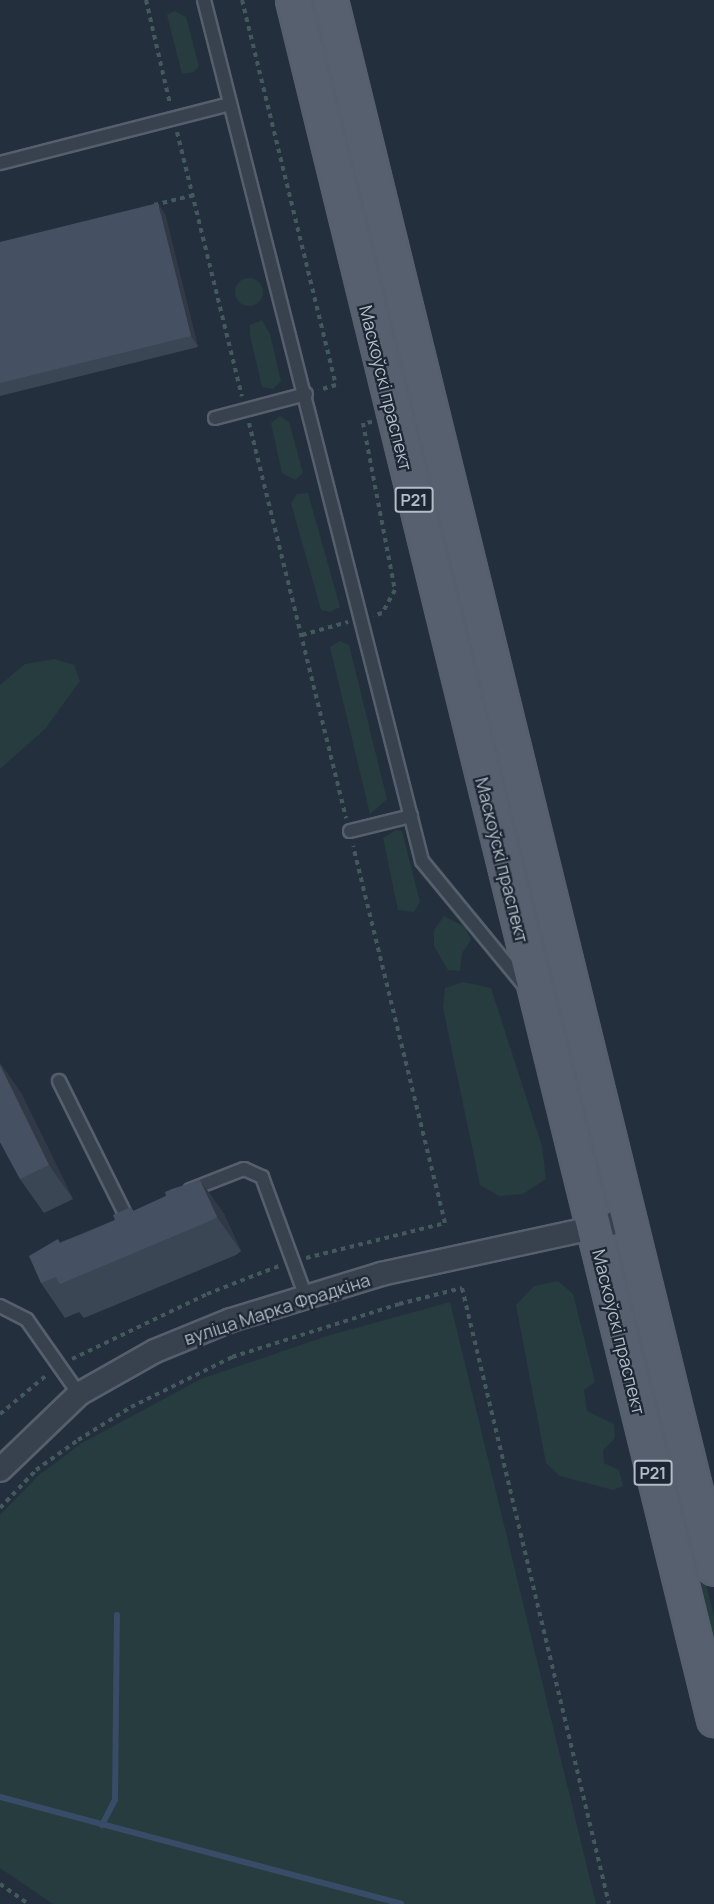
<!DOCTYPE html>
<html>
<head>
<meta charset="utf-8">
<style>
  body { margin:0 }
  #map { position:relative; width:714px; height:1904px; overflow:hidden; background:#242f3e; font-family:Manrope,sans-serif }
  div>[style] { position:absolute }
  .green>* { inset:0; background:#263c3f }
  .round { border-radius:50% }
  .stream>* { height:6px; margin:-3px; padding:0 3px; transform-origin:3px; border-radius:3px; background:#394c67 }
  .path>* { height:4px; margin-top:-2px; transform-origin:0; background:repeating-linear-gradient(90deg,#44595c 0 4.5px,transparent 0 9px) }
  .roads { filter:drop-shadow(2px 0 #565f6c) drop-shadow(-2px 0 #565f6c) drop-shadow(0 2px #565f6c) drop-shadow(0 -2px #565f6c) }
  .service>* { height:12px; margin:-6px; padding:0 6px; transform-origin:6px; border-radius:6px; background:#38414e }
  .minor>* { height:22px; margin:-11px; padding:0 11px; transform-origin:11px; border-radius:11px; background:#38414e }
  .primary>* { height:33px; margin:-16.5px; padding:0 16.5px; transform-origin:16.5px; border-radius:16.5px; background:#56606e }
  .wall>* { inset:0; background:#3b4654 }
  .shaded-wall>* { inset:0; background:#303945 }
  .building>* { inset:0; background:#455162 }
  span { translate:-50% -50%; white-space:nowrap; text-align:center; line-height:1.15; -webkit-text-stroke:4.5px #1d2633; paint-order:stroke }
  .shield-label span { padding:2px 4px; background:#1d2633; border:2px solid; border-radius:4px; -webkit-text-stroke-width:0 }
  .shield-label { font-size:16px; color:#b4bcc9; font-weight:700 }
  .street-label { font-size:18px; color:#b4bcc9 }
</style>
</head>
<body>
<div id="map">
  <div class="green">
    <i style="clip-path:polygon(175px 11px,186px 17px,199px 66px,194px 72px,182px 74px,167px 15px)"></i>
    <i class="round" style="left:235px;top:278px;width:28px;height:28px"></i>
    <i style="clip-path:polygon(262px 320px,270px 334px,281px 381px,273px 389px,262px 387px,250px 335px,250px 325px)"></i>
    <i style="clip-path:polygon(280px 416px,289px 422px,303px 473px,295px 480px,282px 473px,271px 423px)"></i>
    <i style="clip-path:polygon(308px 493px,340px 607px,330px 612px,321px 610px,291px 503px,297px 494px)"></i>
    <i style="clip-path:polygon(340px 641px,349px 645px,387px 799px,370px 814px,330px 647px)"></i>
    <i style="clip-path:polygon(55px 659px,74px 665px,80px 681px,45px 729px,0 769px,0 685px,25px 664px)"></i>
    <i style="clip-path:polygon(396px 830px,402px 831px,420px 902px,414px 912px,398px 910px,383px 838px)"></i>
    <i style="clip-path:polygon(444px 916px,465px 927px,471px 940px,462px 953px,460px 971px,448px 970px,434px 946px,434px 930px)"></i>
    <i style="clip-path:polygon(463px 982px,491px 988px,542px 1146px,546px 1179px,523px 1194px,499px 1196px,480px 1185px,443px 1008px,445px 988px)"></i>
    <i style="clip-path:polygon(630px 1274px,714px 1616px,714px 1682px,615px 1277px)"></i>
    <i style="clip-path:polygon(558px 1281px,573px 1294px,595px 1382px,584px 1390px,587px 1411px,614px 1424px,615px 1438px,603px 1450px,604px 1463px,619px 1470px,623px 1486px,613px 1490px,560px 1476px,546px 1463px,516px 1305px,534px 1286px)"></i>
    <i style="clip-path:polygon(450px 1302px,596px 1904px,53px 1904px,0 1868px,0 1515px,39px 1475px,82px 1443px,201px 1379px,327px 1336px)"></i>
  </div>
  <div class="stream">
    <i style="left:0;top:1797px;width:415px;rotate:14.9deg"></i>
    <i style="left:102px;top:1825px;width:28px;rotate:-63deg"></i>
    <i style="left:115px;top:1800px;width:185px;rotate:-89.4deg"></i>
  </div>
  <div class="path">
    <i style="left:146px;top:0;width:107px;rotate:77deg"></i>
    <i style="left:242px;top:0;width:396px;rotate:76.3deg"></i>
    <i style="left:336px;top:385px;width:18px;rotate:164deg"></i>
    <i style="left:177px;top:132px;width:272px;rotate:76.2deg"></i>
    <i style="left:154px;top:205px;width:41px;rotate:-14deg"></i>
    <i style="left:372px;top:422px;width:9px;rotate:174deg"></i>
    <i style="left:363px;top:423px;width:170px;rotate:79.2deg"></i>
    <i style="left:395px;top:590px;width:26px;rotate:119deg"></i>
    <i style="left:382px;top:613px;width:9px;rotate:162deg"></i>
    <i style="left:249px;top:423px;width:407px;rotate:76.2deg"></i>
    <i style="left:302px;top:635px;width:48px;rotate:-15.8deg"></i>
    <i style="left:306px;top:1258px;width:143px;rotate:-14.1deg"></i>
    <i style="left:445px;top:1223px;width:388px;rotate:-103.7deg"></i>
    <i style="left:72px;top:1359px;width:150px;rotate:-25.7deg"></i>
    <i style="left:207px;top:1294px;width:77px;rotate:-21.3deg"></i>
    <i style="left:0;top:1414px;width:62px;rotate:-39.8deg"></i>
    <i style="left:0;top:1508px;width:52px;rotate:-46.5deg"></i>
    <i style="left:36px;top:1470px;width:52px;rotate:-35.5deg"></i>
    <i style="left:78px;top:1440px;width:62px;rotate:-31.9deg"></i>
    <i style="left:131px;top:1407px;width:113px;rotate:-26.3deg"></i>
    <i style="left:232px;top:1357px;width:175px;rotate:-17.6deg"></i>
    <i style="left:399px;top:1304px;width:65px;rotate:-14.3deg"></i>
    <i style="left:462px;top:1288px;width:633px;rotate:76.58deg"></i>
    <i style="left:0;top:1884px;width:35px;rotate:35deg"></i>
  </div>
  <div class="roads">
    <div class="service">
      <i style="left:204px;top:0;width:888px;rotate:75.79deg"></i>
      <i style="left:422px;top:861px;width:161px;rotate:50.6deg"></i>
      <i style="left:0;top:163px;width:237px;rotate:-14.4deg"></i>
      <i style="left:215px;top:418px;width:94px;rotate:-14.8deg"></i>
      <i style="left:350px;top:831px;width:63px;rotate:-13.8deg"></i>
      <i style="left:59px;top:1081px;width:151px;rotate:63.6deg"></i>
      <i style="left:190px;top:1190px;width:58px;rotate:-21.3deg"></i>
      <i style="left:244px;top:1169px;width:20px;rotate:24deg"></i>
      <i style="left:262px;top:1177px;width:128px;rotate:69.9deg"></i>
      <i style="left:0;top:1306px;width:30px;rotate:27deg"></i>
      <i style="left:27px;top:1320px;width:90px;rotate:54.9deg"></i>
    </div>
    <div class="minor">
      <i style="left:0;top:1470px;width:110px;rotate:-43.9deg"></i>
      <i style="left:79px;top:1394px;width:87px;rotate:-29.5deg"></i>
      <i style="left:155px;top:1351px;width:82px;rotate:-22.2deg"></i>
      <i style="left:231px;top:1320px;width:157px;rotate:-17deg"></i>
      <i style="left:381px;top:1274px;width:254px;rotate:-12.3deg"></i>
    </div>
    <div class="primary">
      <i style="left:293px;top:0;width:1770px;rotate:76.24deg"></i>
      <i style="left:330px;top:0;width:1614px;rotate:76.24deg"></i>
    </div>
  </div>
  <div class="wall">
    <i style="clip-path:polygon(165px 214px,198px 347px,0 396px,0 242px)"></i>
    <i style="clip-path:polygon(0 1063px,21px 1093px,73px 1199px,44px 1213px,20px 1179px,0 1142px)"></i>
    <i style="clip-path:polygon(200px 1180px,224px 1214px,241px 1251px,236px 1255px,84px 1318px,79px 1312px,65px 1318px,41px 1283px,61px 1242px,115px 1220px)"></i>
  </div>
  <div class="shaded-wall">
    <i style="clip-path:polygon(158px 203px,165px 214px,198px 347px,191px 336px)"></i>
    <i style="clip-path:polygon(0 1063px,21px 1093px,73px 1199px,49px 1165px,0 1065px)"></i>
    <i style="clip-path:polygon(200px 1180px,224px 1214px,241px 1251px,217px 1217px)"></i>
  </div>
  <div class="building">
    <i style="clip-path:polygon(158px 203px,191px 336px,0 383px,0 242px)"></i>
    <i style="clip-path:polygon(0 1065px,49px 1165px,20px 1179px,0 1142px)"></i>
    <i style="clip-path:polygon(200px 1180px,217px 1217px,212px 1220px,60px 1284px,56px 1277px,41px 1283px,29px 1256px,58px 1239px,60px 1243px,83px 1234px,115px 1220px,113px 1215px,131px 1207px,133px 1211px,166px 1196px,165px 1192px,172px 1189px)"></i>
  </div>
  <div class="shield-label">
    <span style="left:414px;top:500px">Р21</span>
    <span style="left:653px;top:1473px">Р21</span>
  </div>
  <div class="street-label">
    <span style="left:386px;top:388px;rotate:76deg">Маскоўскі праспект</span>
    <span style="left:502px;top:860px;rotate:76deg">Маскоўскі праспект</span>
    <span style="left:277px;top:1309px;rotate:-18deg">вуліца Марка Фрадкіна</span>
    <span style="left:619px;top:1332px;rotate:76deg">Маскоўскі праспект</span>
  </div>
</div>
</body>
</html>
